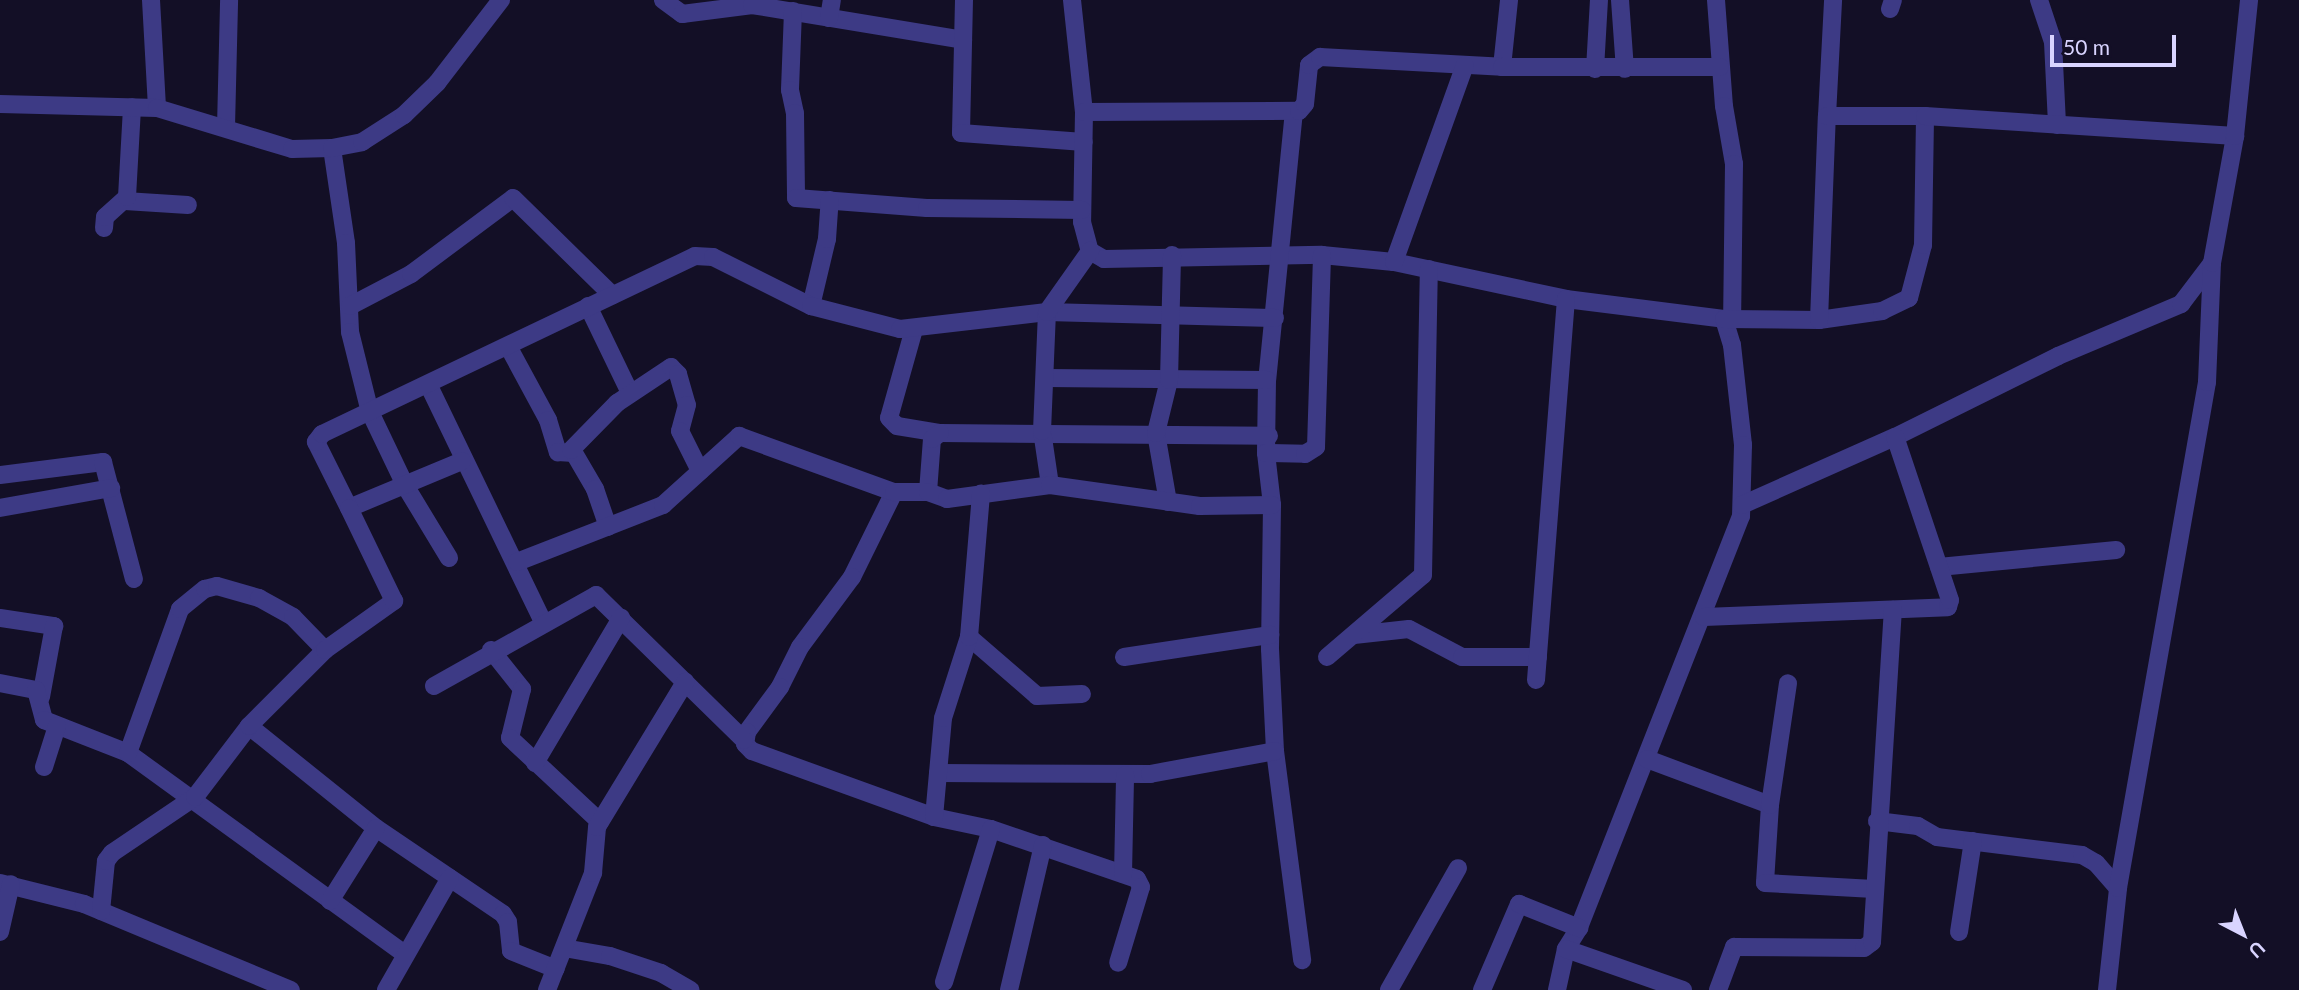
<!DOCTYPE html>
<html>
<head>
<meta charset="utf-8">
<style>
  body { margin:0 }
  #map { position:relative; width:2299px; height:990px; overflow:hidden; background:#130f26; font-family:Lato,sans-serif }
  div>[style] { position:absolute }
  .minor>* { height:18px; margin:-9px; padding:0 9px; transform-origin:9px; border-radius:9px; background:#3d3a85 }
  .tertiary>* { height:18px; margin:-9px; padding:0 9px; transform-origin:9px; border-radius:9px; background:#3d3a85 }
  span { translate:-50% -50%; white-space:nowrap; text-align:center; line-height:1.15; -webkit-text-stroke:5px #130f26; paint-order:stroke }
  .north { position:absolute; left:2208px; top:899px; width:70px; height:70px; -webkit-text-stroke:5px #130f26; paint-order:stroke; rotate:138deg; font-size:19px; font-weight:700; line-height:28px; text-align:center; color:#d9d4ff }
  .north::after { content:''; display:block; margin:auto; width:24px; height:32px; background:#d9d4ff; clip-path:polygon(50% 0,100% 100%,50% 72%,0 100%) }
  .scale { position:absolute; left:2050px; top:35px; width:126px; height:32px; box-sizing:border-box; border:4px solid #d9d4ff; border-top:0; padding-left:9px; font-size:21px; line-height:24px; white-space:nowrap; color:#d9d4ff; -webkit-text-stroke:5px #130f26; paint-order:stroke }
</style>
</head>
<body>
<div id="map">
  <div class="minor">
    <i style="left:151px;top:0;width:108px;rotate:86.8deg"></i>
    <i style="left:663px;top:0;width:24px;rotate:36deg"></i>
    <i style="left:682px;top:14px;width:71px;rotate:-7.3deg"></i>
    <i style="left:752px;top:5px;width:214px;rotate:9.4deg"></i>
    <i style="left:964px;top:0;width:133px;rotate:91.3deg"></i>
    <i style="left:961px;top:133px;width:123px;rotate:4.2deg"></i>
    <i style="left:1072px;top:0;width:113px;rotate:83.9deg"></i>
    <i style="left:1084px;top:112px;width:110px;rotate:91deg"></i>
    <i style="left:1082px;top:222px;width:30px;rotate:75deg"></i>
    <i style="left:1090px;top:251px;width:16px;rotate:30deg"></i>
    <i style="left:1104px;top:259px;width:218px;rotate:-1.1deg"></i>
    <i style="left:1322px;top:255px;width:72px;rotate:5.6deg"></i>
    <i style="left:1394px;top:262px;width:176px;rotate:12.1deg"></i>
    <i style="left:1566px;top:299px;width:159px;rotate:7.2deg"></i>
    <i style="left:1724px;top:319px;width:27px;rotate:73deg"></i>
    <i style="left:1732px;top:345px;width:101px;rotate:83.7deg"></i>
    <i style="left:1743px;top:445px;width:71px;rotate:91.6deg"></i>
    <i style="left:1741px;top:516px;width:443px;rotate:111.5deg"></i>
    <i style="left:1579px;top:928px;width:25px;rotate:122deg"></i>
    <i style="left:1566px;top:949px;width:42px;rotate:102.4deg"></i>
    <i style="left:1620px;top:0;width:69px;rotate:85.9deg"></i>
    <i style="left:1716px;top:0;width:106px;rotate:85.7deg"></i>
    <i style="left:1724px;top:106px;width:59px;rotate:80.2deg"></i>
    <i style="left:1734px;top:164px;width:153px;rotate:90.7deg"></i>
    <i style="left:2039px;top:0;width:44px;rotate:71.6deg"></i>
    <i style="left:2053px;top:42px;width:83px;rotate:87.2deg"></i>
    <i style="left:1890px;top:9px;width:9px;rotate:-72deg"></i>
    <i style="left:793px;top:11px;width:79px;rotate:92.2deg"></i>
    <i style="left:790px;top:90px;width:24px;rotate:78deg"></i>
    <i style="left:795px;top:113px;width:85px;rotate:89.3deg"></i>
    <i style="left:796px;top:198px;width:131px;rotate:4.4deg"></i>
    <i style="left:927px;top:208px;width:155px;rotate:0.7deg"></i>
    <i style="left:829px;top:18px;width:18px;rotate:-81deg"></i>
    <i style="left:1502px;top:67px;width:67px;rotate:-84deg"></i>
    <i style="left:1595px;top:69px;width:69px;rotate:-86.7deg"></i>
    <i style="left:1294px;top:111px;width:270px;rotate:95.7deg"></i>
    <i style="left:1267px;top:380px;width:73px;rotate:90.8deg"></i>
    <i style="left:1266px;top:453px;width:52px;rotate:83.4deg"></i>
    <i style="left:1272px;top:505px;width:144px;rotate:90.8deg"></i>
    <i style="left:1270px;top:649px;width:102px;rotate:87.2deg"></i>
    <i style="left:1275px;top:751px;width:211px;rotate:82.6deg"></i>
    <i style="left:1084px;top:112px;width:215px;rotate:-0.3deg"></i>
    <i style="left:1299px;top:111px;width:9px;rotate:-49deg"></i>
    <i style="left:1305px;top:104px;width:39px;rotate:-84deg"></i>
    <i style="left:1309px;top:65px;width:14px;rotate:-36deg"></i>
    <i style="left:1320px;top:57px;width:182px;rotate:3.1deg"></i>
    <i style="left:1502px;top:67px;width:218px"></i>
    <i style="left:1827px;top:116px;width:116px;rotate:-87deg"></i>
    <i style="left:226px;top:127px;width:127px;rotate:-88.6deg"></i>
    <i style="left:332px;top:148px;width:96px;rotate:81.6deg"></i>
    <i style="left:346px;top:243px;width:89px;rotate:87.4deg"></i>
    <i style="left:350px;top:332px;width:82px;rotate:76deg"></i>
    <i style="left:370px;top:412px;width:83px;rotate:64.4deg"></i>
    <i style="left:406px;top:487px;width:83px;rotate:58.8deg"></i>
    <i style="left:125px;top:201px;width:63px;rotate:3.6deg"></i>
    <i style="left:104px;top:228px;width:11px;rotate:-85deg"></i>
    <i style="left:105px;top:217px;width:30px;rotate:-42deg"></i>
    <i style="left:127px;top:197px;width:90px;rotate:-86.8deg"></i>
    <i style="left:1394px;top:262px;width:209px;rotate:-70.2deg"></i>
    <i style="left:350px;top:306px;width:69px;rotate:-27.7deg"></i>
    <i style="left:411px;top:274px;width:127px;rotate:-36.7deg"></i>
    <i style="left:513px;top:198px;width:139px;rotate:44.4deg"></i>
    <i style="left:588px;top:306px;width:97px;rotate:64.2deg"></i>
    <i style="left:811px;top:306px;width:69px;rotate:-76.6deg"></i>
    <i style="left:827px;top:239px;width:39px;rotate:-86deg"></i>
    <i style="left:1724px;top:319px;width:95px;rotate:0.6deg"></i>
    <i style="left:1819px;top:320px;width:64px;rotate:-8.1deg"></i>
    <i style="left:1882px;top:311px;width:30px;rotate:-26deg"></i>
    <i style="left:1909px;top:298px;width:55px;rotate:-75.2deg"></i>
    <i style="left:1923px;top:245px;width:129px;rotate:-89.1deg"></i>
    <i style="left:1819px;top:320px;width:204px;rotate:-87.8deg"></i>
    <i style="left:1827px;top:116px;width:98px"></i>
    <i style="left:1925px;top:116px;width:311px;rotate:3.7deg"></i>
    <i style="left:914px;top:329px;width:92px;rotate:105.7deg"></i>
    <i style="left:889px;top:418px;width:11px;rotate:45deg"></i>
    <i style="left:897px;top:426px;width:44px;rotate:9.2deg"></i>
    <i style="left:940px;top:433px;width:329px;rotate:0.5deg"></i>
    <i style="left:508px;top:346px;width:84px;rotate:61.6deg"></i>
    <i style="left:548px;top:420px;width:34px;rotate:73deg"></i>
    <i style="left:558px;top:452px;width:16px;rotate:4deg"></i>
    <i style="left:574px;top:453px;width:42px;rotate:59.7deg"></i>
    <i style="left:595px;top:489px;width:40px;rotate:71.1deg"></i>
    <i style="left:1046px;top:378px;width:221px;rotate:0.5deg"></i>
    <i style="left:428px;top:384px;width:264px;rotate:64.2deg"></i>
    <i style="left:571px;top:450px;width:66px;rotate:-45.6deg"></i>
    <i style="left:617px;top:403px;width:65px;rotate:-33.7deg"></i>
    <i style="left:671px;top:367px;width:10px;rotate:45deg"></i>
    <i style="left:678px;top:374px;width:32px;rotate:74deg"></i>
    <i style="left:687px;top:405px;width:27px;rotate:105deg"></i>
    <i style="left:680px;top:431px;width:45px;rotate:63.4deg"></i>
    <i style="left:1266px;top:453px;width:39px;rotate:1deg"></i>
    <i style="left:1305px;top:454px;width:13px;rotate:-32deg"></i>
    <i style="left:1316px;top:447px;width:192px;rotate:-88.2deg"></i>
    <i style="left:462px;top:461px;width:122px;rotate:157.4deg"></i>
    <i style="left:349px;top:508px;width:74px;rotate:-116.6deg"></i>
    <i style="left:316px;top:442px;width:10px;rotate:-53deg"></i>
    <i style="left:322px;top:434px;width:413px;rotate:-25.5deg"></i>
    <i style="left:695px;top:256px;width:18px;rotate:3deg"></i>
    <i style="left:713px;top:257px;width:110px;rotate:26.6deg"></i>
    <i style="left:811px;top:306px;width:92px;rotate:14.5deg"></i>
    <i style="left:900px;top:329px;width:148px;rotate:-6.6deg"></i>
    <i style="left:1047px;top:312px;width:228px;rotate:1.5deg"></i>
    <i style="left:0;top:475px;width:104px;rotate:-7.2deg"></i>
    <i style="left:103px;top:462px;width:121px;rotate:75.2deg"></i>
    <i style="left:1050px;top:485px;width:55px;rotate:-98.4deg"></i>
    <i style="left:1042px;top:431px;width:119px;rotate:-87.6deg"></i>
    <i style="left:1047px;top:312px;width:75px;rotate:-54.8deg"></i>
    <i style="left:894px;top:492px;width:95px;rotate:116.3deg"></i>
    <i style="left:852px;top:577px;width:87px;rotate:126.6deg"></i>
    <i style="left:800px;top:647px;width:45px;rotate:116.6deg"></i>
    <i style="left:780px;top:687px;width:56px;rotate:126.3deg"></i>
    <i style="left:747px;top:732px;width:12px;rotate:99deg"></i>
    <i style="left:745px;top:744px;width:10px;rotate:45deg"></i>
    <i style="left:752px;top:751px;width:194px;rotate:19.9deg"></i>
    <i style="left:934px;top:817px;width:58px;rotate:11.9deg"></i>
    <i style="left:991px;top:829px;width:154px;rotate:18.9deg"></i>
    <i style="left:1137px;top:879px;width:9px;rotate:63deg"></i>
    <i style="left:1141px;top:887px;width:79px;rotate:106.8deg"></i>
    <i style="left:928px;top:492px;width:53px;rotate:-85.7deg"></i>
    <i style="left:932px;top:439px;width:10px;rotate:-37deg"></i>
    <i style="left:1168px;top:502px;width:70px;rotate:-99.9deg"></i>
    <i style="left:1156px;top:433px;width:55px;rotate:-76.2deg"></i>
    <i style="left:1169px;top:380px;width:125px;rotate:-88.6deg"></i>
    <i style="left:1742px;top:505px;width:167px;rotate:-24deg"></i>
    <i style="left:1895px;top:437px;width:182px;rotate:-26.4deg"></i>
    <i style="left:2058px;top:356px;width:134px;rotate:-22.9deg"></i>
    <i style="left:2181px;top:304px;width:51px;rotate:-52.9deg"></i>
    <i style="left:0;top:508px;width:113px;rotate:-10.2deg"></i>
    <i style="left:517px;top:562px;width:157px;rotate:-21.3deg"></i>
    <i style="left:663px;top:505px;width:103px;rotate:-42.2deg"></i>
    <i style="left:739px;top:436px;width:165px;rotate:19.9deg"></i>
    <i style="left:894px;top:492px;width:34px"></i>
    <i style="left:928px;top:492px;width:20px;rotate:20deg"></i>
    <i style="left:947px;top:499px;width:104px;rotate:-7.7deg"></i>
    <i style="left:1050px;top:485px;width:151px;rotate:8deg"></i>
    <i style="left:1200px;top:506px;width:72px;rotate:-0.8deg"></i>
    <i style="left:1939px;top:567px;width:178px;rotate:-5.5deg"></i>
    <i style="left:1704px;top:617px;width:244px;rotate:-2.3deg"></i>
    <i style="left:1948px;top:607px;width:7px;rotate:-74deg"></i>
    <i style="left:1950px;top:600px;width:172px;rotate:-108.6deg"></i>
    <i style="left:0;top:618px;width:55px;rotate:8.4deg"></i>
    <i style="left:54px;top:626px;width:72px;rotate:100.4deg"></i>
    <i style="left:1354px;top:635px;width:55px;rotate:-6.2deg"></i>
    <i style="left:1409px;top:629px;width:60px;rotate:27.8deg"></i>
    <i style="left:1462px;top:657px;width:76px"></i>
    <i style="left:969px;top:637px;width:90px;rotate:40.9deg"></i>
    <i style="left:1037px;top:696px;width:45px;rotate:-2.5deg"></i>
    <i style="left:491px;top:650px;width:50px;rotate:51.5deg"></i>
    <i style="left:522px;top:689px;width:50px;rotate:103.8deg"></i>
    <i style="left:510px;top:738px;width:123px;rotate:43deg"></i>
    <i style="left:1124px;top:657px;width:148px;rotate:-8.6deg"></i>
    <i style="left:1327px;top:657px;width:126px;rotate:-40.5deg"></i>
    <i style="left:1423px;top:575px;width:306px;rotate:-88.9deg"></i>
    <i style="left:1536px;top:680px;width:382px;rotate:-85.5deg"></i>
    <i style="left:0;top:683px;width:37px;rotate:11deg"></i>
    <i style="left:36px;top:690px;width:31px;rotate:75deg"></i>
    <i style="left:44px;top:720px;width:90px;rotate:21.4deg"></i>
    <i style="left:128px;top:753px;width:342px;rotate:36deg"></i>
    <i style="left:434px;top:686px;width:186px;rotate:-29.3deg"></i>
    <i style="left:596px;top:595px;width:207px;rotate:44.4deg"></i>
    <i style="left:249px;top:726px;width:163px;rotate:38.8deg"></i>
    <i style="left:376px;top:828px;width:153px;rotate:34.1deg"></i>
    <i style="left:503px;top:914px;width:9px;rotate:58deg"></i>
    <i style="left:508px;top:922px;width:29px;rotate:84deg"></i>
    <i style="left:511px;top:951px;width:48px;rotate:21.8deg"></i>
    <i style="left:128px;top:753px;width:153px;rotate:-70.1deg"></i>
    <i style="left:180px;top:609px;width:32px;rotate:-39deg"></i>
    <i style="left:205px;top:589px;width:12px;rotate:-14deg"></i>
    <i style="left:217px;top:586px;width:44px;rotate:15.9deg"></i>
    <i style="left:259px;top:598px;width:39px;rotate:29deg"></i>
    <i style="left:293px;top:617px;width:46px;rotate:45.9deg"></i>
    <i style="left:1647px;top:759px;width:131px;rotate:20.5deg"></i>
    <i style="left:1770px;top:805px;width:78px;rotate:93.7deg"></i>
    <i style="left:1765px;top:883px;width:109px;rotate:3.2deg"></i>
    <i style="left:535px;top:763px;width:169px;rotate:-59.3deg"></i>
    <i style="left:44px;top:767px;width:43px;rotate:-72.4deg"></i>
    <i style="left:938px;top:773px;width:212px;rotate:0.3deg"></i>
    <i style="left:1150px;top:774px;width:127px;rotate:-10.4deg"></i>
    <i style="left:1770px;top:805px;width:123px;rotate:-81.6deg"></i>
    <i style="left:934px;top:817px;width:99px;rotate:-84.8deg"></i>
    <i style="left:943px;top:718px;width:85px;rotate:-72.2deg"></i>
    <i style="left:969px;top:637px;width:144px;rotate:-85.2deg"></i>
    <i style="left:1877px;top:821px;width:41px;rotate:7deg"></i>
    <i style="left:1918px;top:826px;width:22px;rotate:30deg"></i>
    <i style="left:1937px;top:837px;width:146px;rotate:7.1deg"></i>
    <i style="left:2082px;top:855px;width:16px;rotate:30deg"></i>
    <i style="left:2096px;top:863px;width:33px;rotate:49deg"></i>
    <i style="left:1123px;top:874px;width:99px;rotate:-88.8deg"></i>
    <i style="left:0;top:883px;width:87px;rotate:14deg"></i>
    <i style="left:84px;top:904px;width:224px;rotate:22.6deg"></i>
    <i style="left:330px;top:901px;width:86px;rotate:-57.8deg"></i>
    <i style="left:101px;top:911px;width:50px;rotate:-84.3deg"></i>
    <i style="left:106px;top:861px;width:10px;rotate:-53deg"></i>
    <i style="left:112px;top:853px;width:100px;rotate:-34deg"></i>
    <i style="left:195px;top:797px;width:89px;rotate:-52.7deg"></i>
    <i style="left:249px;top:726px;width:107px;rotate:-45deg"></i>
    <i style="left:325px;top:650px;width:85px;rotate:-35.4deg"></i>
    <i style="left:394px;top:601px;width:103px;rotate:-115.8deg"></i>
    <i style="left:0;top:932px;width:49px;rotate:-77.1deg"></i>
    <i style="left:1959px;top:932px;width:92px;rotate:-81.3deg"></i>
    <i style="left:564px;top:948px;width:47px;rotate:9.9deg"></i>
    <i style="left:610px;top:956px;width:54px;rotate:18.4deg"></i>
    <i style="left:661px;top:973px;width:34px;rotate:30deg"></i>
    <i style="left:1566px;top:949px;width:124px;rotate:19.3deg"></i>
    <i style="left:944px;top:982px;width:160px;rotate:-72.9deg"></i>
    <i style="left:386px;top:990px;width:129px;rotate:-60.3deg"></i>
    <i style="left:547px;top:990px;width:126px;rotate:-68.5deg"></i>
    <i style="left:593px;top:873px;width:46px;rotate:-85deg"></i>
    <i style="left:597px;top:827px;width:170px;rotate:-58.7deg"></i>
    <i style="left:1009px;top:990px;width:149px;rotate:-76.8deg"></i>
    <i style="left:1389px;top:990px;width:140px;rotate:-60.5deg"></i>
    <i style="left:1482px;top:990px;width:94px;rotate:-66.7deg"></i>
    <i style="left:1519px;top:904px;width:65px;rotate:21.8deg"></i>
    <i style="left:1718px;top:990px;width:46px;rotate:-69.6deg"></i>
    <i style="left:1734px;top:947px;width:130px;rotate:0.4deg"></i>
    <i style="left:1864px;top:948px;width:10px;rotate:-37deg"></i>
    <i style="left:1872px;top:942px;width:333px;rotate:-86.4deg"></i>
  </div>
  <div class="tertiary">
    <i style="left:0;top:104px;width:157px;rotate:1.5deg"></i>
    <i style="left:157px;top:108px;width:141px;rotate:16.9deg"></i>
    <i style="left:292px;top:149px;width:40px;rotate:-1.4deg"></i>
    <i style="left:332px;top:148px;width:31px;rotate:-11deg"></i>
    <i style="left:362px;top:142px;width:50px;rotate:-32.7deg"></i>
    <i style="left:404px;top:115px;width:46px;rotate:-44.1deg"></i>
    <i style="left:437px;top:83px;width:105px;rotate:-52.4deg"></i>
    <i style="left:2107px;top:990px;width:103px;rotate:-83.8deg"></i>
    <i style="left:2118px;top:888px;width:514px;rotate:-80.02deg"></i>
    <i style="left:2207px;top:382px;width:119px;rotate:-87.6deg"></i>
    <i style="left:2212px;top:263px;width:129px;rotate:-79.7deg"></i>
    <i style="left:2235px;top:136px;width:137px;rotate:-84.1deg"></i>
  </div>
  <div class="north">U</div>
  <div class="scale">50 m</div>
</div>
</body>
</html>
